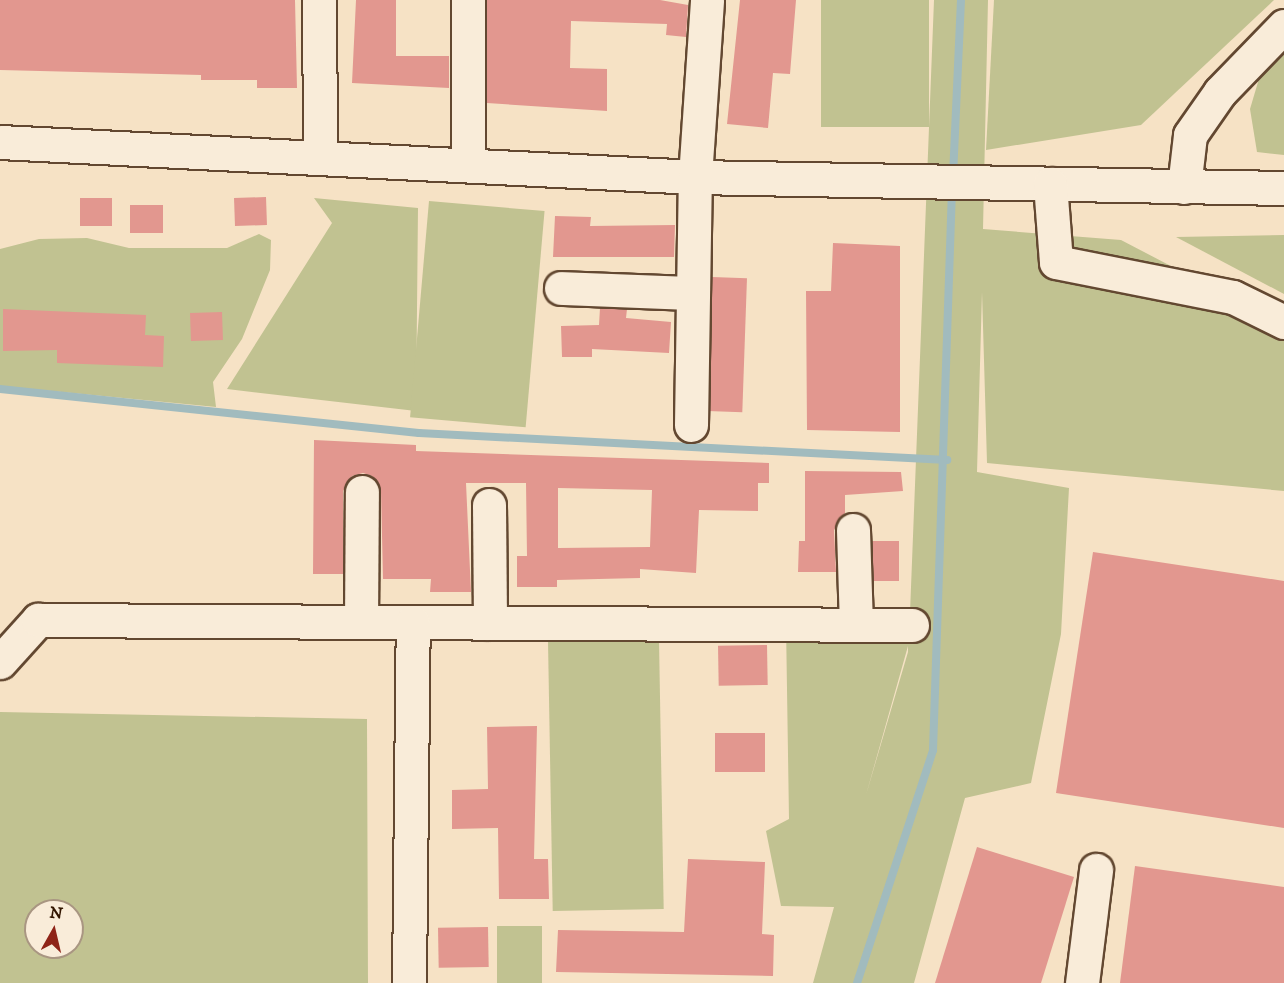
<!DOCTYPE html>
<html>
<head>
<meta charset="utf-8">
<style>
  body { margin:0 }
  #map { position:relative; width:1284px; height:983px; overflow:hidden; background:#f6e2c5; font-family:"IM FELL DW Pica",serif }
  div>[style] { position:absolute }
  .green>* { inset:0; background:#c1c291; transform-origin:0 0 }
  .stream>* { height:8px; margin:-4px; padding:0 4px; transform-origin:4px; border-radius:4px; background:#a1bbbe }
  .building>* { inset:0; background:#e2978f; transform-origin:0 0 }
  .roads { filter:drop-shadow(2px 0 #634831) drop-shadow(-2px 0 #634831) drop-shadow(0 2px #634831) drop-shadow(0 -2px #634831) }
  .minor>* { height:33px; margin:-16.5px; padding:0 16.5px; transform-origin:16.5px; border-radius:16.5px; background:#f9ecd9 }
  span { translate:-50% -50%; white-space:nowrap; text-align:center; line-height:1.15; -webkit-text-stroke:4.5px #f9ecd9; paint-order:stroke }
  .north { position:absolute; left:24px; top:899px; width:60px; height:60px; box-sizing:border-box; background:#f9ecd9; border:2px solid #a99682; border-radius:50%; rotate:8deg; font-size:16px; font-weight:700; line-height:24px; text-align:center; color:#321500 }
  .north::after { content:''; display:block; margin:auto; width:21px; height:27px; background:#8f2418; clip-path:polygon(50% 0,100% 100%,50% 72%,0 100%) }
</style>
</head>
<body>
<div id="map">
  <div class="green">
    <i style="left:821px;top:0;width:108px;height:127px"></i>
    <i style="clip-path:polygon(evenodd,934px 0,988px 0,983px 229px,1121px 240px,1284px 325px,1284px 491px,987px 463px,982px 292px,977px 472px,1069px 488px,1061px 634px,1031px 783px,965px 798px,914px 983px,813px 983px,834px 907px,781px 906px,766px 831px,789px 819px,786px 624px,909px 638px,934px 0,908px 646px,908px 652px,866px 795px,908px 646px)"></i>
    <i style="clip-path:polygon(994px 0,1274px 0,1141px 125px,986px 150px)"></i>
    <i style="clip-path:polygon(1284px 54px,1284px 155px,1257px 152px,1250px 109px,1261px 72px)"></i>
    <i style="clip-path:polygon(314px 198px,418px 208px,416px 411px,227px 389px,332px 223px)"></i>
    <i style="left:429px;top:201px;width:116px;height:217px;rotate:5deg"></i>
    <i style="clip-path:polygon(259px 234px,271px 240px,270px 270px,242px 339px,213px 382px,216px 407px,0 386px,0 249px,39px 239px,87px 238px,129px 248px,227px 248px)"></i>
    <i style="clip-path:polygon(1284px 235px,1284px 294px,1176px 237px)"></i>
    <i style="left:659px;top:640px;width:269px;height:111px;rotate:89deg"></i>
    <i style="clip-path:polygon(evenodd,0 712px,367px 719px,368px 983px,0 983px,0 712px,36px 911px,72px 911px,72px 947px,36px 947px,36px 911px)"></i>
    <i style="left:497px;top:926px;width:45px;height:57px"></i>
  </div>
  <div class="stream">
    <i style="left:953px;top:176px;width:176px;rotate:-87.4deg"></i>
    <i style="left:0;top:389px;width:421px;rotate:6deg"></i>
    <i style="left:419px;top:433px;width:529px;rotate:2.93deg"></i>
    <i style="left:857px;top:983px;width:245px;rotate:-71.9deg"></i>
    <i style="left:933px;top:750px;width:561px;rotate:-88.06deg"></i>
  </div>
  <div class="building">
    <i style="clip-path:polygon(0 0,295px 0,297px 88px,257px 88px,257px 80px,201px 80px,201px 75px,0 70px)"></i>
    <i style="clip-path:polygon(356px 0,396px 0,396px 56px,449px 56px,449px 88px,352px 83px)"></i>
    <i style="clip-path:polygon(487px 0,660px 0,688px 5px,686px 37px,666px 35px,667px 24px,571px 21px,570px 68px,607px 69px,607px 111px,487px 103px)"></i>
    <i style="clip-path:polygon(740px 0,796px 0,790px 74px,773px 73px,768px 128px,727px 124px)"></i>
    <i style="left:266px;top:197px;width:28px;height:32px;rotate:88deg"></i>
    <i style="left:80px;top:198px;width:32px;height:28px"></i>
    <i style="left:163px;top:205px;width:28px;height:33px;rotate:90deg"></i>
    <i style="clip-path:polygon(555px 216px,591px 217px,590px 226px,675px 225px,674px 257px,553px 257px)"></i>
    <i style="clip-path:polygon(833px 243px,900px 246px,900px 432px,807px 430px,806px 291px,831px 291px)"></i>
    <i style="left:712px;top:277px;width:35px;height:134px;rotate:2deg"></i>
    <i style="clip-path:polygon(600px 308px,627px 309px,626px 318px,671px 322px,669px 353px,592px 349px,592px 357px,562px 357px,561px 326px,599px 325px)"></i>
    <i style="clip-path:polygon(3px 309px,146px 315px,145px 335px,164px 336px,163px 367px,57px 363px,57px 350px,3px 351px)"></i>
    <i style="left:222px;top:312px;width:28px;height:32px;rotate:88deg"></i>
    <i style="clip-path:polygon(evenodd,314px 440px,416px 445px,416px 451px,769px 463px,769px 483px,758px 483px,758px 511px,699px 510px,696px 573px,640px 569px,640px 578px,557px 580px,557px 587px,517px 587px,517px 556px,527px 556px,526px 483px,466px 483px,471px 592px,430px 592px,431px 579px,383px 579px,381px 492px,372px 476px,363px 473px,352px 476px,343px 491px,343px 574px,313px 574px,314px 440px,558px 488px,652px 490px,650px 547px,558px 548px,558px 488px)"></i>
    <i style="clip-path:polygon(805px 471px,901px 472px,903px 491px,845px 495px,845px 513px,834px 530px,836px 572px,798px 572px,799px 541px,805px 541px)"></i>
    <i style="left:872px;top:541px;width:27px;height:40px"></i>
    <i style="clip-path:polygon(1093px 552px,1284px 581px,1284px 828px,1056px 793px)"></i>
    <i style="left:767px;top:645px;width:40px;height:49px;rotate:89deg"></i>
    <i style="clip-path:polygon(537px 726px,534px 859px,548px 859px,549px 899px,499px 899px,498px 828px,452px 829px,452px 790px,488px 789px,487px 727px)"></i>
    <i style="left:765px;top:733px;width:39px;height:50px;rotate:90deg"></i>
    <i style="clip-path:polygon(977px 847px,1074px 877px,1041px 983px,935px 983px)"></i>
    <i style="clip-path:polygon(688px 859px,765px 862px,762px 934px,774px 935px,773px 976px,556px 972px,558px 930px,684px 932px)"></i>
    <i style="clip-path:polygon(1135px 866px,1284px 887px,1284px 983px,1120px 983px)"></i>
    <i style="left:488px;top:927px;width:40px;height:50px;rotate:89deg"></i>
  </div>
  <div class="roads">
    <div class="minor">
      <i style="left:319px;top:0;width:157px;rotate:89.6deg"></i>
      <i style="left:468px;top:0;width:165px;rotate:90deg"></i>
      <i style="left:0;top:142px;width:696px;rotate:2.88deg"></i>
      <i style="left:695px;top:177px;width:589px;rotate:1.07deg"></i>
      <i style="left:1050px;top:184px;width:78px;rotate:85.6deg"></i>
      <i style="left:1056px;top:262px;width:180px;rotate:11.2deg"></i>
      <i style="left:1233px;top:297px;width:57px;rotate:26.1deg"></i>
      <i style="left:1184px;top:187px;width:52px;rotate:-83.4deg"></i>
      <i style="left:1190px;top:135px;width:52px;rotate:-55.1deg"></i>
      <i style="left:1220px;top:92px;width:92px;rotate:-45.9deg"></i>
      <i style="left:561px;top:288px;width:132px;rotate:2.2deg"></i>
      <i style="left:691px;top:425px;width:248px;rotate:-89.1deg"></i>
      <i style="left:695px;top:177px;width:177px;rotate:-86.1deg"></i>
      <i style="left:489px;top:505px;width:118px;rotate:89.5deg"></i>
      <i style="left:853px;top:530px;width:94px;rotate:88.2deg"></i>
      <i style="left:361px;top:622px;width:130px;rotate:-89.6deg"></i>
      <i style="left:0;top:662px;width:57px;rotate:-47.9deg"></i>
      <i style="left:38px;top:620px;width:874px;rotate:0.33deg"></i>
      <i style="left:409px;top:983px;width:361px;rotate:-89.4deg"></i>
      <i style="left:1082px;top:983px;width:114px;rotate:-82.9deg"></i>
    </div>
  </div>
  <div class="north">N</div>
</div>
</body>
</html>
